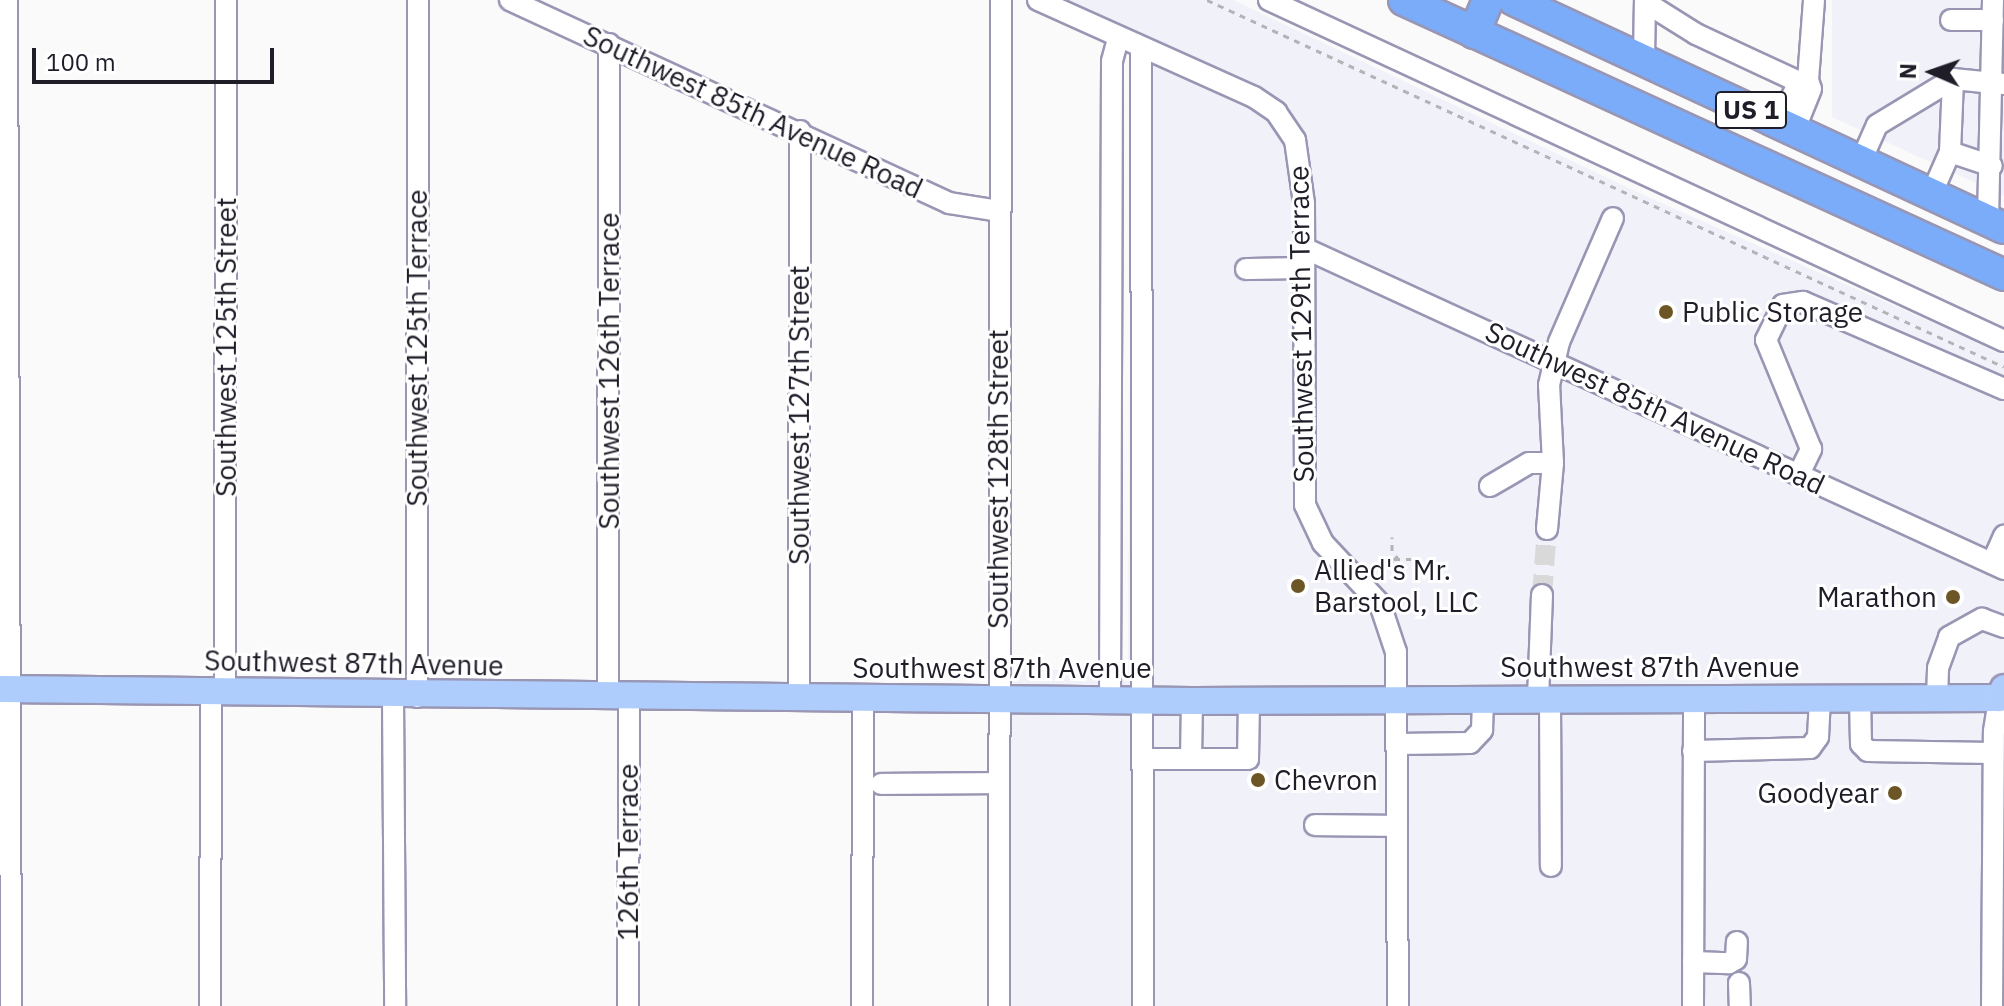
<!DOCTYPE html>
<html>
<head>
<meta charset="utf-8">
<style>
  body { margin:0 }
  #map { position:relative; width:2004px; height:1006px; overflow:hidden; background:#fafafa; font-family:"IBM Plex Sans",sans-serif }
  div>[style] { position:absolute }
  .built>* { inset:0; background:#f1f1f9 }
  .minor-tunnel>* { height:20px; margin-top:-10px; transform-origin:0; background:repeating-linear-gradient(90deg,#d9d9da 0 20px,transparent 0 30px) }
  .path>* { height:3px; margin-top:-1.5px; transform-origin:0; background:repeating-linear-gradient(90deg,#b4b3b7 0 6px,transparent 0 12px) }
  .roads { filter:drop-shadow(2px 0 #9996b4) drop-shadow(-2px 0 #9996b4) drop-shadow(0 2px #9996b4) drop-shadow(0 -2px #9996b4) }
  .minor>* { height:20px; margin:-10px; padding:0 10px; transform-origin:10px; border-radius:10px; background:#fff }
  .major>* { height:26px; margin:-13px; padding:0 13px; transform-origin:13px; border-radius:13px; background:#afcdfc }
  .highway>* { height:30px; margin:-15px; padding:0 15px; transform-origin:15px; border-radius:15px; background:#7aacfa }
  .dots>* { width:22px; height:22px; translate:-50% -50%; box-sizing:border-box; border:4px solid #fff; border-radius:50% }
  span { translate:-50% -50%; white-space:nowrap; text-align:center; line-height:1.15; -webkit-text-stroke:6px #fff; paint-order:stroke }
  .shield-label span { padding:2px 6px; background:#fff; border:2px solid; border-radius:6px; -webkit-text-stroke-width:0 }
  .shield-label { font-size:26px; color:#1e1d28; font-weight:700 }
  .street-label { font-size:28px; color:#1e1d28 }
  .poi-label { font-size:28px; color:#1e1d28 }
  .left { translate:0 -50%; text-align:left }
  .right { translate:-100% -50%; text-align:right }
  .north { position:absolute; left:1892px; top:32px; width:80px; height:80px; -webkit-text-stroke:6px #fff; paint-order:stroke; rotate:272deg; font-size:22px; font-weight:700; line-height:32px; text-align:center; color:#1e1d28 }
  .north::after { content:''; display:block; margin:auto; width:28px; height:36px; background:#1e1d28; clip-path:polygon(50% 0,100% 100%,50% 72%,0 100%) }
  .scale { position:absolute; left:32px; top:48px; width:242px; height:36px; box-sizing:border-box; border:4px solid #1e1d28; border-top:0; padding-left:10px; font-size:24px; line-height:28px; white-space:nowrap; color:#1e1d28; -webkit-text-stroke:6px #fff; paint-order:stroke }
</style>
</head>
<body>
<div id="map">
  <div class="built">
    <i style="clip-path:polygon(1056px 0,1233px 0,1652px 199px,2004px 354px,2004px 1006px,1008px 1006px,1007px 669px,1128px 671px,1132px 36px)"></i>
    <i style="clip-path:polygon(1832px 0,2004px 0,2004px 196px,1832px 117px)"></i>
  </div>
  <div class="minor-tunnel">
    <i style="left:1542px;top:595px;width:66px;rotate:-85.7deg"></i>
  </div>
  <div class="path">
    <i style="left:1207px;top:0;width:877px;rotate:24.72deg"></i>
    <i style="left:1394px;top:559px;width:17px"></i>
    <i style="left:1392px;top:563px;width:26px;rotate:-90deg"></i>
    <i style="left:1386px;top:569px;width:21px;rotate:-49deg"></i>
  </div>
  <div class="roads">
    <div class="minor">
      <i style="left:7px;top:0;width:1006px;rotate:89.77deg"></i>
      <i style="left:510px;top:0;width:484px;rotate:24.8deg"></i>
      <i style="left:949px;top:203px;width:51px;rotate:9.1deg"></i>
      <i style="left:1038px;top:0;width:237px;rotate:24.2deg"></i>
      <i style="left:1254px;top:97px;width:27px;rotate:34deg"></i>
      <i style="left:1276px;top:112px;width:34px;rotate:56deg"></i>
      <i style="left:1295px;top:140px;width:64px;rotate:81.9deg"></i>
      <i style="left:1304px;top:203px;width:302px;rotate:89.8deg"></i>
      <i style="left:1305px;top:505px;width:42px;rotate:64.7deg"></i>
      <i style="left:1323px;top:543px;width:83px;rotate:46.9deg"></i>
      <i style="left:1380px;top:604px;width:51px;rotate:71.6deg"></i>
      <i style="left:1396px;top:652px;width:354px;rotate:89.7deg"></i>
      <i style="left:1269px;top:0;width:810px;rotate:24.89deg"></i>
      <i style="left:1645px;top:2px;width:60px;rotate:32.1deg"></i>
      <i style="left:1696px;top:34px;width:114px;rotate:25deg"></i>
      <i style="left:1951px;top:20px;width:42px"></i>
      <i style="left:1141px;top:48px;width:958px;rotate:89.88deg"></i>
      <i style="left:1644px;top:61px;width:61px;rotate:-89.1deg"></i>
      <i style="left:1808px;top:80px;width:80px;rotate:-85.7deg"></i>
      <i style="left:1779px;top:123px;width:46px;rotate:-64deg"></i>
      <i style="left:1799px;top:82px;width:9px;rotate:-13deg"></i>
      <i style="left:1808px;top:80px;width:9px;rotate:72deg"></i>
      <i style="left:1811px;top:89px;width:45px;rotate:112deg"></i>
      <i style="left:1950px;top:152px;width:44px;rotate:18.4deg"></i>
      <i style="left:1861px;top:161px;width:39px;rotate:-66deg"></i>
      <i style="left:1877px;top:125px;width:89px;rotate:-31.2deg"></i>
      <i style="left:1953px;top:79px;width:51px;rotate:5.6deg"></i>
      <i style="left:1932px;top:193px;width:45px;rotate:-66.3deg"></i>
      <i style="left:1950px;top:152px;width:73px;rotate:-87.6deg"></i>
      <i style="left:1988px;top:220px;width:220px;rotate:-88.7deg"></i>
      <i style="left:1304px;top:248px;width:770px;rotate:24.63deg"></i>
      <i style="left:1246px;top:269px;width:58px;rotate:-1deg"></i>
      <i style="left:1799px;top:474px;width:28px;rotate:-64deg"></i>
      <i style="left:1811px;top:449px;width:118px;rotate:-112.4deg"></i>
      <i style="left:1766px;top:340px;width:39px;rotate:-64deg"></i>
      <i style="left:1783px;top:305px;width:20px;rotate:-9deg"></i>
      <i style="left:1803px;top:302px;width:219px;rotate:23.4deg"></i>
      <i style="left:1490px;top:486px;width:45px;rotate:-30.5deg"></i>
      <i style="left:1529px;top:463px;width:24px"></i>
      <i style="left:1547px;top:529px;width:66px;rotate:-84.8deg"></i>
      <i style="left:1553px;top:463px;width:78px;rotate:-92.9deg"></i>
      <i style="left:1549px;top:385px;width:44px;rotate:-76.9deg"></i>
      <i style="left:1559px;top:342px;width:135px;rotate:-66.5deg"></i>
      <i style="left:1992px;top:563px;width:30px;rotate:-66deg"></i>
      <i style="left:225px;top:693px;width:693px;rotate:-89.92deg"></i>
      <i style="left:393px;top:697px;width:309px;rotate:89.6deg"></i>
      <i style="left:417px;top:697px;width:697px;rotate:-89.92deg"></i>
      <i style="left:608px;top:697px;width:653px;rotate:-89.91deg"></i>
      <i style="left:799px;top:698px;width:567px;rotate:-89.9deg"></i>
      <i style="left:1937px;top:698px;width:30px;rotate:-88deg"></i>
      <i style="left:1938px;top:668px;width:33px;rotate:-70deg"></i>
      <i style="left:1949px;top:637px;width:38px;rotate:-29deg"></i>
      <i style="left:1982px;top:619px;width:23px;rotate:20deg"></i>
      <i style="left:1538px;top:699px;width:104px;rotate:-87.8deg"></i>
      <i style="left:1550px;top:699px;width:167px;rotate:89.7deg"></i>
      <i style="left:1860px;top:699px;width:45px;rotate:88.7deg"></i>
      <i style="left:1861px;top:744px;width:10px;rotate:45deg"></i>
      <i style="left:1868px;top:751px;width:125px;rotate:0.9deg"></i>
      <i style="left:1110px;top:701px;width:640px;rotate:-89.82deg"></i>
      <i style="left:1112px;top:61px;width:23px;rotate:-75deg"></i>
      <i style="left:1397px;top:744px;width:73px;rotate:-0.8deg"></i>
      <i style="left:1470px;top:743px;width:18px;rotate:-47deg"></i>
      <i style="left:1482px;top:730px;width:31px;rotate:-88deg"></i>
      <i style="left:1693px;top:751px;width:117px;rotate:-1.5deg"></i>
      <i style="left:1810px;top:748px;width:14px;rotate:-54deg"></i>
      <i style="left:1818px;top:737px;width:38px;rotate:-87deg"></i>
      <i style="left:1142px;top:759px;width:106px"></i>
      <i style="left:1248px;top:759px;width:58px;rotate:-89deg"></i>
      <i style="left:1191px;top:759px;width:58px;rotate:-89deg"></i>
      <i style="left:881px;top:784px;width:117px;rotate:-0.5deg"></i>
      <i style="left:1315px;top:825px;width:82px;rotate:0.7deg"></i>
      <i style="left:1693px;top:962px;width:36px;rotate:2deg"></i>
      <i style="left:1729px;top:963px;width:8px;rotate:-30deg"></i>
      <i style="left:1736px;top:959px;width:17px;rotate:-87deg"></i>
      <i style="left:1739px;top:983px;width:23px;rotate:88deg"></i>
      <i style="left:210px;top:1006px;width:313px;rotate:-89.8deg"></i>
      <i style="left:628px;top:1006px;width:308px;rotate:-89.8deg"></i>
      <i style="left:862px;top:1006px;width:307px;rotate:-89.8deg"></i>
      <i style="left:999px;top:1006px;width:1006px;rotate:-89.89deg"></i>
      <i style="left:1693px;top:1006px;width:307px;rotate:-89.8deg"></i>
      <i style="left:1992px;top:1006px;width:275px;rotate:-89.6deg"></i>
      <i style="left:1994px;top:731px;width:33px;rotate:-81deg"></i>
      <i style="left:1999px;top:698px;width:5px;rotate:11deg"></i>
    </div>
    <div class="major">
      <i style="left:0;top:689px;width:1192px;rotate:0.58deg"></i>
      <i style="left:1192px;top:701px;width:807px;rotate:-0.21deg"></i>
      <i style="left:1999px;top:698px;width:11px;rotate:-63deg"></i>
    </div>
    <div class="highway">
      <i style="left:1404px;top:0;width:660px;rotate:24.62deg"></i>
      <i style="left:1514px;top:0;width:540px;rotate:24.95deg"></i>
      <i style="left:1474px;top:33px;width:36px;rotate:-67deg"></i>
    </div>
  </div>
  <div class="dots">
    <i style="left:1666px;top:312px;background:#6d5626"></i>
    <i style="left:1298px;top:586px;background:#6d5626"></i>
    <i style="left:1953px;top:597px;background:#6d5626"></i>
    <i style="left:1258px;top:780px;background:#6d5626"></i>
    <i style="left:1895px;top:793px;background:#6d5626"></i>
  </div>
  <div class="shield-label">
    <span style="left:1751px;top:110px">US 1</span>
  </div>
  <div class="street-label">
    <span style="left:753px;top:112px;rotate:25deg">Southwest 85th Avenue Road</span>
    <span style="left:1301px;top:324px;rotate:-91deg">Southwest 129th Terrace</span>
    <span style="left:226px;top:347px;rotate:-90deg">Southwest 125th Street</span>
    <span style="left:417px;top:348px;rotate:-90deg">Southwest 125th Terrace</span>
    <span style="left:609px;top:371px;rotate:-90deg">Southwest 126th Terrace</span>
    <span style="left:1655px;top:408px;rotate:25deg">Southwest 85th Avenue Road</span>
    <span style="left:799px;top:415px;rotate:-90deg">Southwest 127th Street</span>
    <span style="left:998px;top:479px;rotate:-90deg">Southwest 128th Street</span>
    <span style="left:354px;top:663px;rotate:1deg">Southwest 87th Avenue</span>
    <span style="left:1650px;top:667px">Southwest 87th Avenue</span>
    <span style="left:1002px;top:668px">Southwest 87th Avenue</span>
    <span style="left:628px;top:852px;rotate:-90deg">126th Terrace</span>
  </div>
  <div class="poi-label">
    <span class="left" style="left:1682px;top:312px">Public Storage</span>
    <span class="left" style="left:1314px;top:586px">Allied's Mr.<br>Barstool, LLC</span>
    <span class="right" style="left:1937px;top:597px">Marathon</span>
    <span class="left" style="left:1274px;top:780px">Chevron</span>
    <span class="right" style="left:1879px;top:793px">Goodyear</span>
  </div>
  <div class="north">N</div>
  <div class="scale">100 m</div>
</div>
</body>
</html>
